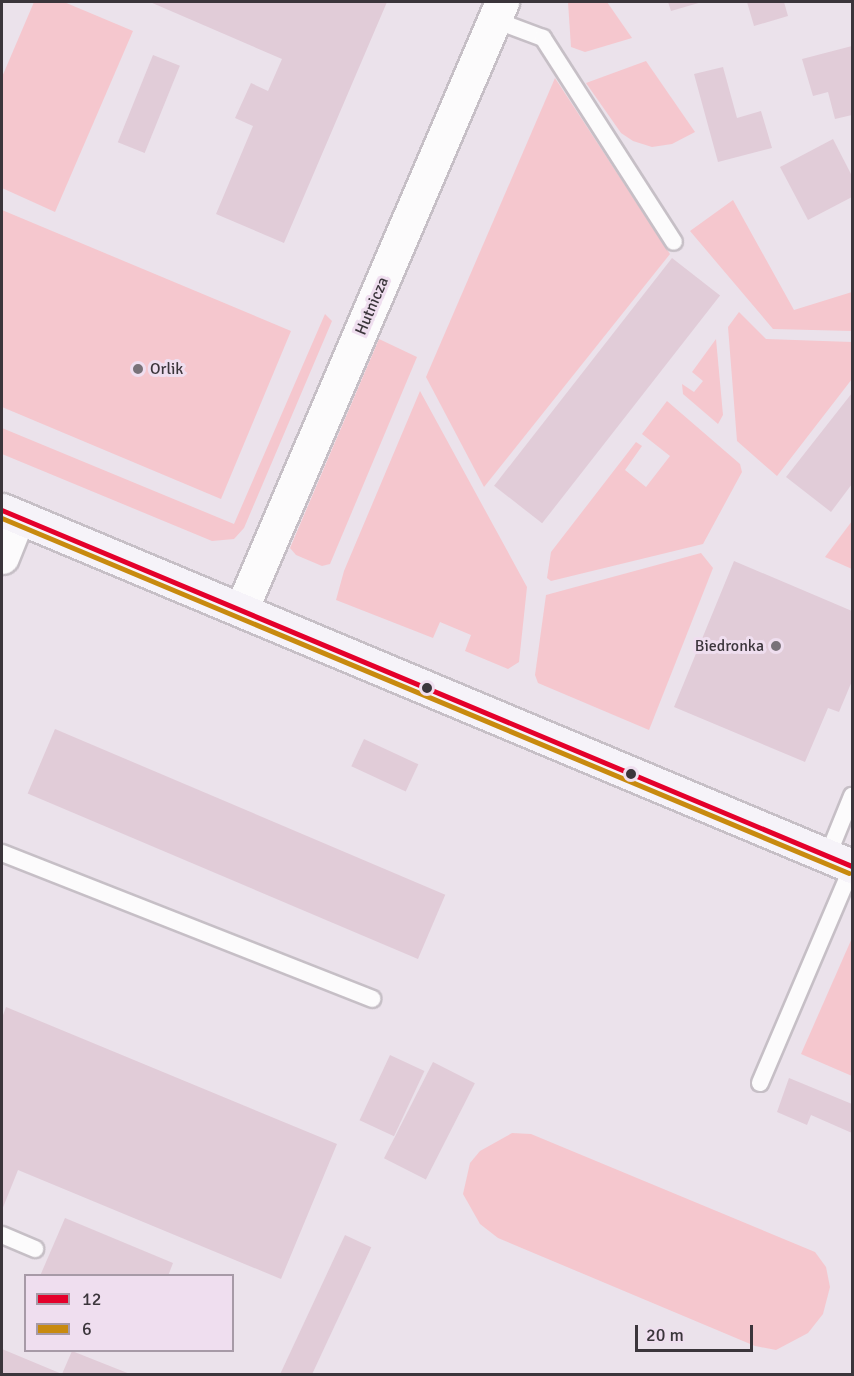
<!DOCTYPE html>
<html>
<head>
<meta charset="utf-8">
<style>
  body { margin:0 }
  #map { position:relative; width:854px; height:1376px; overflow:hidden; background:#ebe2eb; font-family:Signika,sans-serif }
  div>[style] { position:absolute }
  .green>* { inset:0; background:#f5c7ce }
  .building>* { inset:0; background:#e1ccd8; transform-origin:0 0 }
  .roads { filter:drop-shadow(2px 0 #c6bfc6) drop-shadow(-2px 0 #c6bfc6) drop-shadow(0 2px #c6bfc6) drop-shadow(0 -2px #c6bfc6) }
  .lane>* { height:16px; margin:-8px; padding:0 8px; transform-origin:8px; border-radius:8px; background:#fcfbfc }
  .street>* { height:33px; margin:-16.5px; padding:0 16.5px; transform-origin:16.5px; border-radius:16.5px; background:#fcfbfc }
  .secondary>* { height:33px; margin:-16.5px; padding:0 16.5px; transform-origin:16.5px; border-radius:16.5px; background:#f6f3f9 }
  .bus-1>* { height:4.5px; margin:-2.25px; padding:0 2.25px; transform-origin:2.25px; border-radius:2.25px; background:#e4002b }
  .bus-2>* { height:4.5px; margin:-2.25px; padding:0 2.25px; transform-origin:2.25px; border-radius:2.25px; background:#c88a0f }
  .dots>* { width:16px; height:16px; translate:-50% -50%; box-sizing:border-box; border:3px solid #efdeef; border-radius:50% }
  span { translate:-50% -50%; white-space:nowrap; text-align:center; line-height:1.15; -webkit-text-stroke:6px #efdeef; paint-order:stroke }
  .street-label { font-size:16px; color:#3b353b }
  .poi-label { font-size:16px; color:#3b353b }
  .left { translate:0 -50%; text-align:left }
  .right { translate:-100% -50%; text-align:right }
  .frame { position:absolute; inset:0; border:3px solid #3b353b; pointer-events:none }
  .legend { position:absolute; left:24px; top:1274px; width:210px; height:78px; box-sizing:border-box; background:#efdeef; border:2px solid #a79aa7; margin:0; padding:8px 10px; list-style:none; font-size:18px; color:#3b353b }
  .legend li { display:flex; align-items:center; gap:12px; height:30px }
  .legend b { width:30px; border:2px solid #a79aa7 }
  .scale { position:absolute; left:635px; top:1325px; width:118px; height:27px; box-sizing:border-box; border:3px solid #3b353b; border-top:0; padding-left:8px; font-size:18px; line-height:21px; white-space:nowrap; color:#3b353b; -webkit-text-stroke:4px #efdeef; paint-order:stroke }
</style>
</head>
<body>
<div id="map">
  <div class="green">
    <i style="clip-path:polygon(34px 2px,64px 2px,133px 31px,55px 212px,2px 188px,2px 77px)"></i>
    <i style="clip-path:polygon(568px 2px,607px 2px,632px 38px,585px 52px,571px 47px)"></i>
    <i style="clip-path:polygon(646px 61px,695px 132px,672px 144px,652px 147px,633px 141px,621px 133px,586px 83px)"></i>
    <i style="clip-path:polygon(555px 78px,670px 254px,484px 487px,426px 377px)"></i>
    <i style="clip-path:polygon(733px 200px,794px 310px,852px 292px,852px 331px,773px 329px,690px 231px)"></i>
    <i style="clip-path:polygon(2px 210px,291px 331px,221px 499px,2px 407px)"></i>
    <i style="clip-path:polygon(739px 312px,766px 339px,852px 342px,852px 379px,777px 476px,737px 441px,728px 327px)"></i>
    <i style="clip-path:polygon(325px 314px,332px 321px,244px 528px,234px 539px,212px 541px,2px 454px,2px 428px,234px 524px)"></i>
    <i style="clip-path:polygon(379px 339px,417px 357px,330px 564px,322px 566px,296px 555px,290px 548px)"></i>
    <i style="clip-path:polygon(716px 339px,723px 415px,718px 424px,683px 394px,682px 384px,694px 392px,703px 381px,692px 372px)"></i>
    <i style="clip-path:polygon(420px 391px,527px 587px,519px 662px,508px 669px,465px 651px,471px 635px,440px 622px,433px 638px,336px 600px,344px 571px)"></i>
    <i style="clip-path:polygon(667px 401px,740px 464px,742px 472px,703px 544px,551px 581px,547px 578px,551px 552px,636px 442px,642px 446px,625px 470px,646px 487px,670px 456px,642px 434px)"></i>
    <i style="clip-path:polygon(852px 521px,852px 569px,825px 557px)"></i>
    <i style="clip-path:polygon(701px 553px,713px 568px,649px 730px,538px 683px,535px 675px,546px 595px)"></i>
    <i style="clip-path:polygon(852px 938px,852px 1076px,801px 1054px)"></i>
    <i style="clip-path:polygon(512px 1133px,531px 1134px,815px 1252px,826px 1267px,830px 1287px,823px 1314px,808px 1333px,776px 1350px,755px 1346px,498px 1238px,480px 1224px,463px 1194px,470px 1163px,480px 1151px)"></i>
  </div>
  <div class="building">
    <i style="clip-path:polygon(150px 2px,387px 2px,284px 243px,216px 214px,253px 126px,235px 118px,251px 83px,268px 91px,282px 59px)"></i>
    <i style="clip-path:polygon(668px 2px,702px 2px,671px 11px)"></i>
    <i style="clip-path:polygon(747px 2px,784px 2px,788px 16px,754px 26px)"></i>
    <i style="clip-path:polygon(852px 46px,852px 115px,835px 119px,828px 92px,813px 96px,802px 59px)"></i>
    <i style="left:153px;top:55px;width:29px;height:94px;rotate:22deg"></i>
    <i style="clip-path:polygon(723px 67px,737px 118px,761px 111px,772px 148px,718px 162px,694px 74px)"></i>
    <i style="clip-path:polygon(833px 139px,852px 176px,852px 197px,808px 220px,780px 167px)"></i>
    <i style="left:672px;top:258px;width:61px;height:289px;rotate:38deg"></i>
    <i style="clip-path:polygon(852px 393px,852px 484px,831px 512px,786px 477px)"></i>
    <i style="clip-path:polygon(734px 561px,852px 611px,852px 681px,839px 712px,828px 708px,805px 762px,674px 707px)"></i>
    <i style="left:55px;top:729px;width:424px;height:70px;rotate:23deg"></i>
    <i style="left:364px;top:739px;width:60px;height:30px;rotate:25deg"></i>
    <i style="clip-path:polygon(6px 1007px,337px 1144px,281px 1279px,18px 1170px,2px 1210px,2px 1018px)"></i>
    <i style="left:390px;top:1055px;width:38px;height:72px;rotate:25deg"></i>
    <i style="left:433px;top:1062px;width:47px;height:108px;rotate:27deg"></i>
    <i style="clip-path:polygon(789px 1078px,852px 1104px,852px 1133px,811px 1115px,807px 1125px,777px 1112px)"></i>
    <i style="clip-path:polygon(65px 1218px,173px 1263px,168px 1276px,40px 1276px)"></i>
    <i style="left:345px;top:1235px;width:29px;height:155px;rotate:25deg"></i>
    <i style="clip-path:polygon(2px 1349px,62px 1374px,72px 1351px,130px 1374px,2px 1374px)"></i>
  </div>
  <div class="roads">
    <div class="lane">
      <i style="left:495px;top:20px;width:51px;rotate:20.6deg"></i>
      <i style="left:543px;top:38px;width:242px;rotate:57.3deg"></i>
      <i style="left:2px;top:853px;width:398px;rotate:21.5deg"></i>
      <i style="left:828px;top:855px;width:64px;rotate:-67.9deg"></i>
      <i style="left:760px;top:1083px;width:235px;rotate:-66.9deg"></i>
      <i style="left:2px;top:1235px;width:36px;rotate:23deg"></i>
    </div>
    <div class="street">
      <i style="left:2px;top:557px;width:43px;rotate:-68.2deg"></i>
      <i style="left:241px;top:610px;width:662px;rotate:-66.77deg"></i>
    </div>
    <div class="secondary">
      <i style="left:2px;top:510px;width:922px;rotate:22.73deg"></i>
    </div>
  </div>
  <div class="bus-1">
    <i style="left:2px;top:510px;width:922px;rotate:22.73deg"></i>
  </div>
  <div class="bus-2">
    <i style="left:2px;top:518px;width:918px;rotate:22.74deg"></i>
  </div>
  <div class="dots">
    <i style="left:138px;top:369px;background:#797279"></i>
    <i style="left:776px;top:646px;background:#797279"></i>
    <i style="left:427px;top:688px;background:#3b353b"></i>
    <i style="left:631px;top:774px;background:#3b353b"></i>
  </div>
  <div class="street-label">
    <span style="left:372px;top:306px;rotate:-67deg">Hutnicza</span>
  </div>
  <div class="poi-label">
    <span class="left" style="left:150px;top:369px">Orlik</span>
    <span class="right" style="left:764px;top:646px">Biedronka</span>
  </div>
  <div class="frame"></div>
  <ul class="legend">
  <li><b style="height:8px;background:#e4002b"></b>12</li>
  <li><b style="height:8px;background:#c88a0f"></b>6</li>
  </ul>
  <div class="scale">20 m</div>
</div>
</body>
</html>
